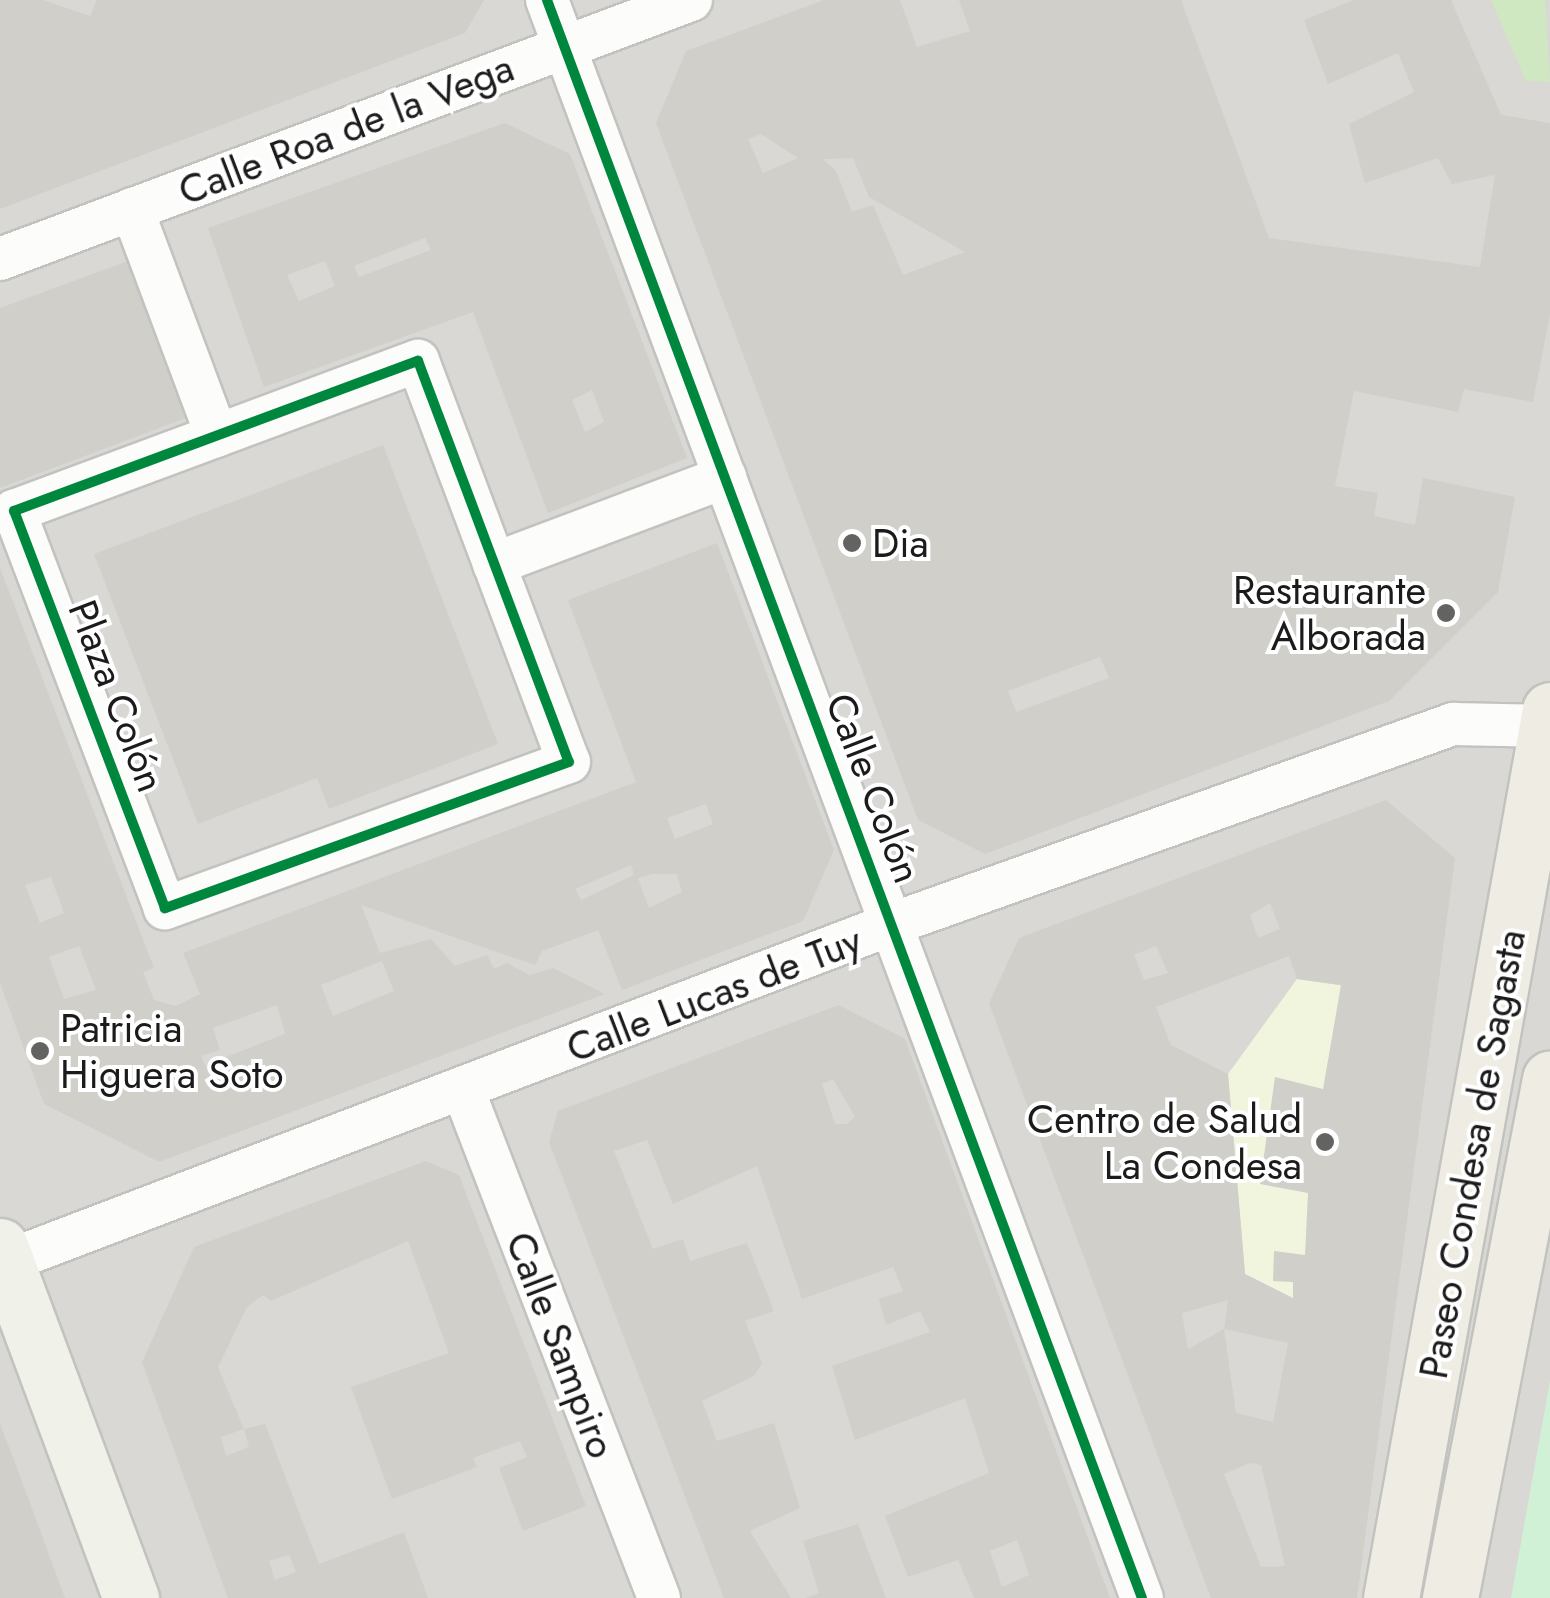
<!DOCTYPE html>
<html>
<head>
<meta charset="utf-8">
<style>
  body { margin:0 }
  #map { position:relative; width:1550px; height:1598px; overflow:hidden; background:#eae9e3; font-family:Jost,sans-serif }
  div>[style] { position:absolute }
  .residential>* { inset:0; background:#d9d8d5; transform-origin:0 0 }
  .education>* { inset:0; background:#f1f5dd }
  .grass>* { inset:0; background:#cfe8c1 }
  .park>* { inset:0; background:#d1f1d7 }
  .building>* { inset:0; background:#d0cfca }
  .roads { filter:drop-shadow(2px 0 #c2c2bf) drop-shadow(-2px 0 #c2c2bf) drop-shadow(0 2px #c2c2bf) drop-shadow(0 -2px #c2c2bf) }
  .street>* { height:42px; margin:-21px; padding:0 21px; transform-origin:21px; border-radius:21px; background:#fcfcfb }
  .secondary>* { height:55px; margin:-27.5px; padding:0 27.5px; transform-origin:27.5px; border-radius:27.5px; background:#f0f2e9 }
  .primary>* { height:55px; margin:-27.5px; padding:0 27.5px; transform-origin:27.5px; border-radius:27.5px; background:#efece3 }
  .cycleway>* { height:10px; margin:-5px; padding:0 5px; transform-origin:5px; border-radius:5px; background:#00873e }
  .dots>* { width:28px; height:28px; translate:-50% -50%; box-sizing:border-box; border:5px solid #fff; border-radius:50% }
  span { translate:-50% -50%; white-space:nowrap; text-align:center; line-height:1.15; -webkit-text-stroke:8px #fff; paint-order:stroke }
  .street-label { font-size:40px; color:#1b1b1b }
  .poi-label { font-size:40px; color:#1b1b1b }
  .left { translate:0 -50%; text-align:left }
  .right { translate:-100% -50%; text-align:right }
</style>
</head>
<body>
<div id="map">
  <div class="residential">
    <i style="left:0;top:0;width:1550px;height:1598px"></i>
  </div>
  <div class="education">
    <i style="clip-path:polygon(1297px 979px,1436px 999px,1389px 1347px,1245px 1274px,1228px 1074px)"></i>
  </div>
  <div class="grass">
    <i style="clip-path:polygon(1491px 0,1545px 0,1550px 82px,1526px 81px)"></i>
  </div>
  <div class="park">
    <i style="clip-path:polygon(1550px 1381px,1550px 1598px,1511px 1598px)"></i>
  </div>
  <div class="building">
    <i style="clip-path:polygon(0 0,43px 0,90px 16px,97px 0,484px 0,465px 33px,0 209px)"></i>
    <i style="clip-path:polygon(evenodd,824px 0,900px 0,917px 47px,970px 31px,959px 0,1181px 0,1269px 238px,1480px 267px,1495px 175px,1452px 184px,1438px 158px,1365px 183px,1349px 124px,1414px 92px,1398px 53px,1328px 84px,1304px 20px,1354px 0,1451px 0,1501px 115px,1550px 123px,1550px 314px,1533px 402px,1464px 389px,1458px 412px,1354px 391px,1335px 486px,1378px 493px,1374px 516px,1415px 525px,1423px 478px,1515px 497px,1498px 592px,1389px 701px,985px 854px,918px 820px,656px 123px,686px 51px,824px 0,761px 134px,798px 158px,763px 173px,748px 139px,761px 134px,824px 0,853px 158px,869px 197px,965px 252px,903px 275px,873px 205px,852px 212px,836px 171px,823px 159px,853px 158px,824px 0,1100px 657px,1109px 678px,1016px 712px,1008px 691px,1100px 657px)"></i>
    <i style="clip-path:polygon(evenodd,505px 123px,570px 154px,687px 458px,548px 513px,473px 312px,264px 387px,208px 228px,505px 123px,425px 238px,431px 250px,359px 277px,354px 266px,425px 238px,505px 123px,325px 261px,335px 286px,299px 301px,287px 275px,325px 261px,505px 123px,592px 390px,604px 422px,585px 432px,572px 400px,592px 390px)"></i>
    <i style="clip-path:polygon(128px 261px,186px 418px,0 488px,0 308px)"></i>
    <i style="clip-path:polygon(383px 445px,498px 744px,329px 809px,317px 778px,198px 824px,94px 554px)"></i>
    <i style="clip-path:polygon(evenodd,717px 543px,834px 850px,803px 921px,622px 990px,598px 930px,542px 951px,535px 965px,361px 905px,380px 953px,431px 939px,455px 966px,487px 955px,494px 969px,507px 963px,530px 975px,553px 968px,605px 994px,159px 1162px,44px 1104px,0 983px,0 568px,154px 968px,143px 972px,154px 1000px,176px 1006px,200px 994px,183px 953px,636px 782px,568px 600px,717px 543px,706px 804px,713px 824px,675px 839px,667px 818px,706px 804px,717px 543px,631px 865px,634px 875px,581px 900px,575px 889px,631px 865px,717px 543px,652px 874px,677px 874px,682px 892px,649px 908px,638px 878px,652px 874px,717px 543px,51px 877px,64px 913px,40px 923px,25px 885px,51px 877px,717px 543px,79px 946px,96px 990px,64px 999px,49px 957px,79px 946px,717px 543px,382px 961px,394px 991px,333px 1016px,321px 985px,382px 961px,717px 543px,277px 1005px,285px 1034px,226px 1057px,230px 1072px,212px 1080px,201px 1056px,220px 1050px,213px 1028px,277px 1005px)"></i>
    <i style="clip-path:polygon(evenodd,1386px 800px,1455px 858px,1357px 1598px,1211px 1598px,989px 1003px,1019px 938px,1386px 800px,1270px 903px,1280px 929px,1258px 938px,1250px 915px,1270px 903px,1386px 800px,1156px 946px,1168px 973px,1144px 980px,1134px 955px,1156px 946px,1386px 800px,1289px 956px,1297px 979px,1341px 985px,1323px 1089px,1275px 1077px,1260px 1184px,1308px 1193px,1305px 1255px,1274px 1251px,1273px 1281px,1293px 1282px,1293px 1298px,1245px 1274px,1228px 1074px,1171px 1045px,1156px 1007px,1289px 956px,1386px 800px,1228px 1300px,1224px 1329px,1188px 1349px,1182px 1313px,1228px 1300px,1386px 800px,1224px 1329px,1288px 1343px,1273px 1422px,1236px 1413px,1224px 1329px,1386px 800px,1250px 1463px,1261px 1465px,1285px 1566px,1261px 1567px,1224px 1474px,1250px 1463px)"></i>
    <i style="clip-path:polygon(evenodd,839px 1005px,905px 1039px,1110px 1598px,974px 1598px,958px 1560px,908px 1577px,885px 1516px,989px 1473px,965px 1398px,855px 1440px,832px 1366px,930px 1332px,920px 1311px,886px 1325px,879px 1299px,903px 1291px,893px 1267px,802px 1299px,757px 1166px,673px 1204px,647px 1140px,614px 1151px,653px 1249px,683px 1239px,690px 1261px,747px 1243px,774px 1311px,745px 1321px,762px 1363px,754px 1376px,702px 1401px,717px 1441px,774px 1423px,800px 1508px,750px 1531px,791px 1598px,724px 1598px,549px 1142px,558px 1111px,839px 1005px,833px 1079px,855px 1117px,846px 1124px,835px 1124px,822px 1084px,833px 1079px,839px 1005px,1017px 1540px,1029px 1575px,1002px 1587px,990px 1551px,1017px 1540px)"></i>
    <i style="clip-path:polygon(evenodd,426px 1161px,459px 1175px,586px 1506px,523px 1531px,499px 1468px,527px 1457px,520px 1441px,473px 1458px,477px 1467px,392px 1499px,351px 1387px,449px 1353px,408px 1241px,271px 1301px,263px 1295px,247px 1307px,218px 1367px,244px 1429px,265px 1424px,319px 1564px,404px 1532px,428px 1598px,228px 1598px,142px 1362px,194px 1247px,426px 1161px,244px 1429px,249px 1447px,226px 1456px,221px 1437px,244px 1429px,426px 1161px,289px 1555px,296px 1572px,275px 1580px,269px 1561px,289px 1555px)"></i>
    <i style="clip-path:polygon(0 1424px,14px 1460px,65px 1598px,0 1598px)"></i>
    <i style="clip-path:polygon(858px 1524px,886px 1598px,806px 1598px,819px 1593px,803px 1541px)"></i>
  </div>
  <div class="roads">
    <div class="street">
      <i style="left:547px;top:0;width:1705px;rotate:69.58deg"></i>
      <i style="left:132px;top:209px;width:242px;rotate:69.5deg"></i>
      <i style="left:0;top:259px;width:738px;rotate:-20.55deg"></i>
      <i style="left:418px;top:361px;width:428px;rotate:69.4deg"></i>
      <i style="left:569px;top:762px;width:430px;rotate:160.1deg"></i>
      <i style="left:165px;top:908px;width:425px;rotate:-110.8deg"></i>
      <i style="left:14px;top:511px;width:431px;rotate:-20.4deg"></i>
      <i style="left:494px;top:564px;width:247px;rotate:-20.6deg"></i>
      <i style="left:464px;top:1092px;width:542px;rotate:68.92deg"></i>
      <i style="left:0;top:1264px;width:955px;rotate:-20.87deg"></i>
      <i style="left:892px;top:924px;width:596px;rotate:-19.62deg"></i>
      <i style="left:1453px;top:724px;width:97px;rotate:1.2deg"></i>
    </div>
    <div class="secondary">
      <i style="left:0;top:1246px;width:376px;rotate:69.6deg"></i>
    </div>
    <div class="primary">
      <i style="left:1391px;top:1598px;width:902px;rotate:-79.85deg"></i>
      <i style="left:1450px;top:1598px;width:529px;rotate:-79.09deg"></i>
    </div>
  </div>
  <div class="cycleway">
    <i style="left:547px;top:0;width:1705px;rotate:69.58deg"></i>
    <i style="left:418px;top:361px;width:428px;rotate:69.4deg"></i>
    <i style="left:569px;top:762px;width:430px;rotate:160.1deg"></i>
    <i style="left:165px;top:908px;width:425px;rotate:-110.8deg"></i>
    <i style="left:14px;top:511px;width:431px;rotate:-20.4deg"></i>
  </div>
  <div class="dots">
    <i style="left:852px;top:543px;background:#636361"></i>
    <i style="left:1446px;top:613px;background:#636361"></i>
    <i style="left:40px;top:1051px;background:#636361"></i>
    <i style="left:1325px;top:1142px;background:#636361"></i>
  </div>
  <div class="street-label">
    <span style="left:346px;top:129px;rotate:-21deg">Calle Roa de la Vega</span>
    <span style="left:117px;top:696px;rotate:69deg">Plaza Colón</span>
    <span style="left:874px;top:788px;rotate:69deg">Calle Colón</span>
    <span style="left:714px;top:994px;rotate:-21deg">Calle Lucas de Tuy</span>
    <span style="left:1472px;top:1154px;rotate:-80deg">Paseo Condesa de Sagasta</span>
    <span style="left:561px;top:1345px;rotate:69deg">Calle Sampiro</span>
  </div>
  <div class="poi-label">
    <span class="left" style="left:872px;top:543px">Dia</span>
    <span class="right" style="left:1426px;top:613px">Restaurante<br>Alborada</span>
    <span class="left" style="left:60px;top:1051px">Patricia<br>Higuera Soto</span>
    <span class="right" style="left:1302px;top:1142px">Centro de Salud<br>La Condesa</span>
  </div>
</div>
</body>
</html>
